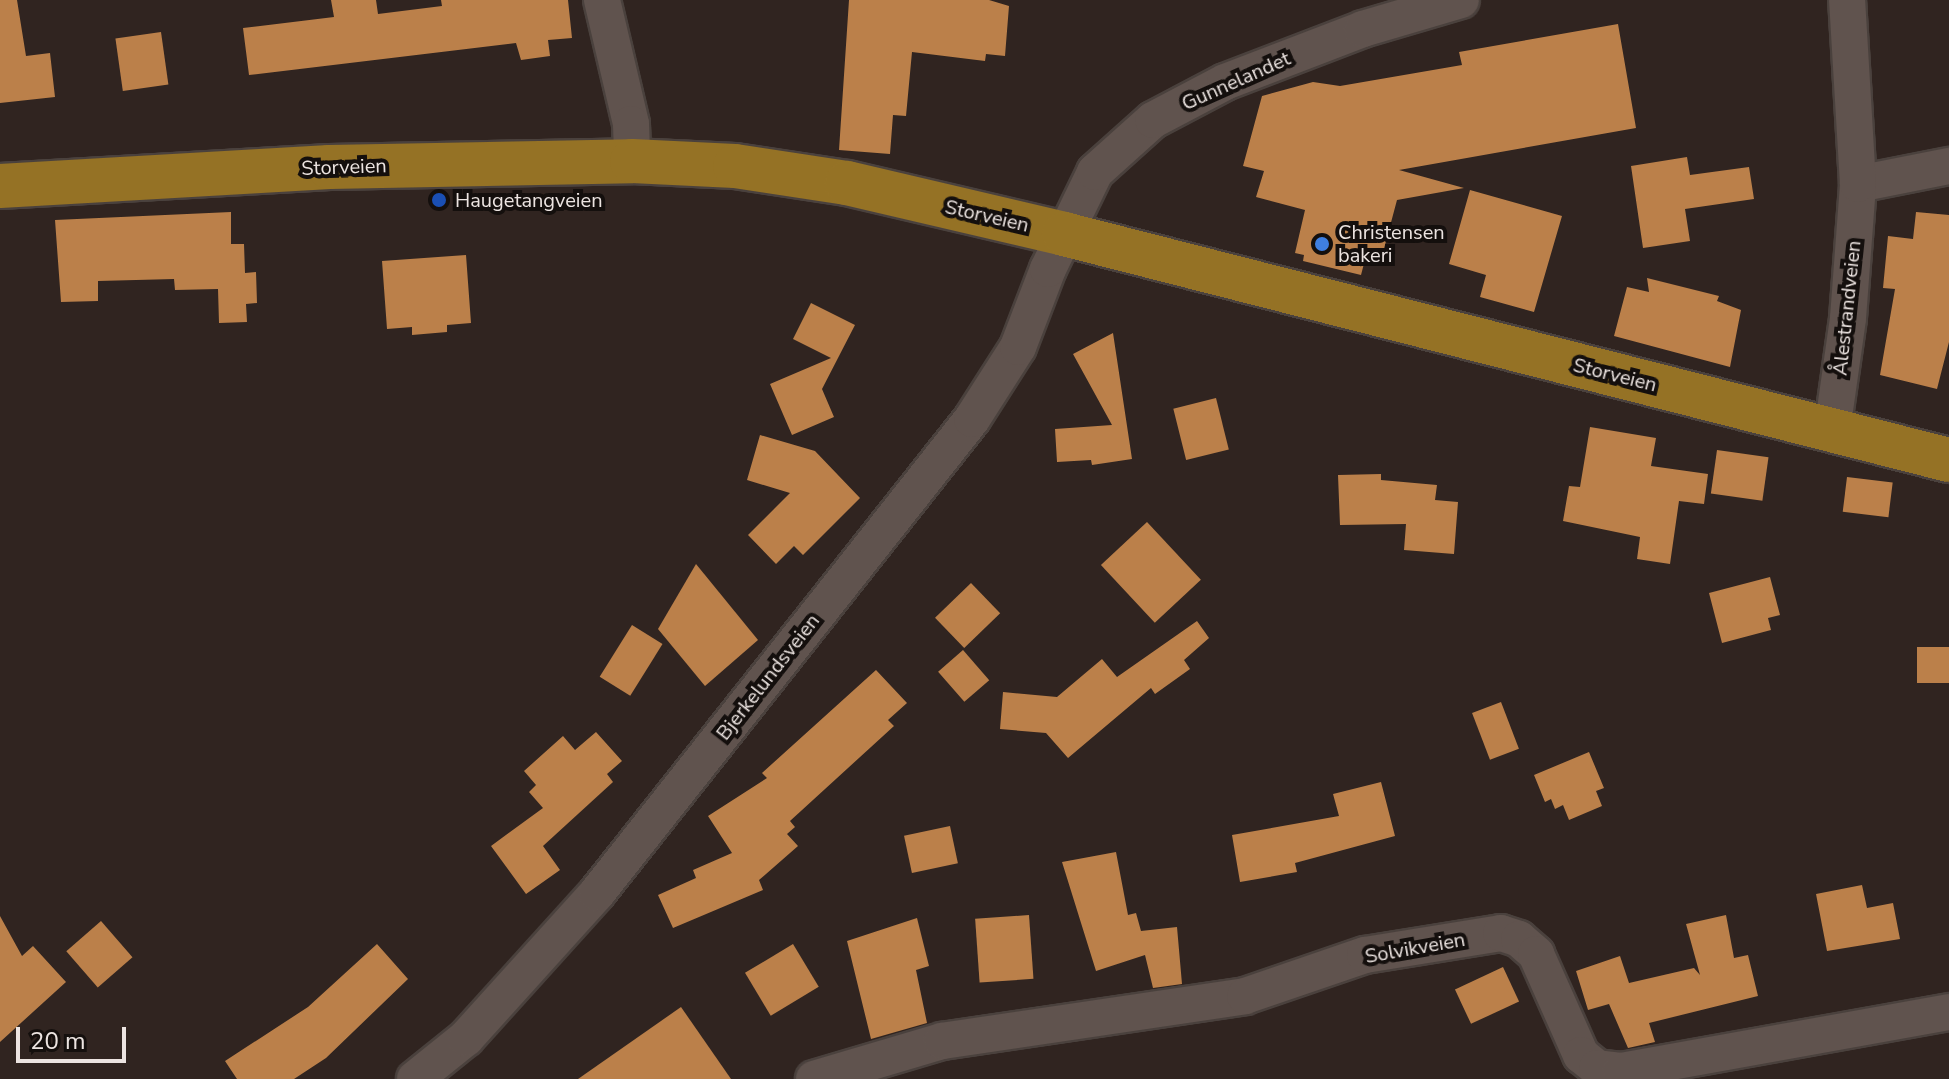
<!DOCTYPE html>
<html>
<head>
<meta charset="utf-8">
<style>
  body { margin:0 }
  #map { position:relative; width:1949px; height:1079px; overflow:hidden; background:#302420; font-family:"Nunito Sans",sans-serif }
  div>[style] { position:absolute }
  .building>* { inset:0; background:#bb804a; transform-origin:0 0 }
  .roads { filter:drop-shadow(2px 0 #4a413d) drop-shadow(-2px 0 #4a413d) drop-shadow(0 2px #4a413d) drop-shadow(0 -2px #4a413d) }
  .minor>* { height:36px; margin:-18px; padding:0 18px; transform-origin:18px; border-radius:18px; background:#60534e }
  .major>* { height:44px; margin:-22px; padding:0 22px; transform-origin:22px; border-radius:22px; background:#957225 }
  .dots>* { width:22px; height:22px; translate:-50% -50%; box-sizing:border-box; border:4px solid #140f0d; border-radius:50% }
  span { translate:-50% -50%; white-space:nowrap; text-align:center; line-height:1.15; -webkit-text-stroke:8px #140f0d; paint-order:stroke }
  .street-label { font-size:20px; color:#ece4e1 }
  .poi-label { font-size:20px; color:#ece4e1 }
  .left { translate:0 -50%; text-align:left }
  .scale { position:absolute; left:16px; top:1027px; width:110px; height:36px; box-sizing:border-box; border:4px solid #ece4e1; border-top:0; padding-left:10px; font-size:24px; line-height:28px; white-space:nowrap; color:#ece4e1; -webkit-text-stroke:6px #140f0d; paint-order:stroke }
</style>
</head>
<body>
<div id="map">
  <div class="building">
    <i style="clip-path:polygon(0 0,17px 0,26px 56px,50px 53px,55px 97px,0 103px)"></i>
    <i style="clip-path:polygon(331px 0,376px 0,378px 14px,442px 6px,441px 0,568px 0,572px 38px,548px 40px,550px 56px,521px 60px,516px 43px,249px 75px,243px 28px,334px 17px)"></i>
    <i style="clip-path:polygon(849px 0,989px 0,1009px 6px,1005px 56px,986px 54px,985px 61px,912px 52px,906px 116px,893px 115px,890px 154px,839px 150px)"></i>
    <i style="clip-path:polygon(1618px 24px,1636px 128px,1399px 170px,1464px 188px,1397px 200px,1381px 260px,1366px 256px,1361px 275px,1303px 261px,1304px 255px,1295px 253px,1305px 210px,1256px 197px,1264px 171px,1243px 166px,1262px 96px,1313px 82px,1340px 86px,1462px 65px,1459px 52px)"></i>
    <i style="left:161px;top:32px;width:53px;height:46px;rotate:82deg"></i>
    <i style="clip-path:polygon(1687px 157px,1690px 175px,1749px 167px,1754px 199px,1685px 209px,1690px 241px,1643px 248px,1631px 166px)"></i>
    <i style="clip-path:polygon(1470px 190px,1562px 216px,1534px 312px,1480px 297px,1486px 275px,1449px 264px)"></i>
    <i style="clip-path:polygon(231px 212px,231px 244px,244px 244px,245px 273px,256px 272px,257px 303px,246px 304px,247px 322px,219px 323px,218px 289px,175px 290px,174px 279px,98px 281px,98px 301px,61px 302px,55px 220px)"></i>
    <i style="clip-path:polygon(1916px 212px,1949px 215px,1949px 342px,1937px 389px,1880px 375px,1895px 289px,1883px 288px,1888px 236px,1913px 239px)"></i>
    <i style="clip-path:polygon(466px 255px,471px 323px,447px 325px,447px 332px,412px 335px,412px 327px,387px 329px,382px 261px)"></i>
    <i style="clip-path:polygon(1647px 278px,1719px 296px,1717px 301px,1741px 310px,1730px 367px,1614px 336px,1627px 287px,1649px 292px)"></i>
    <i style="clip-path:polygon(811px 303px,855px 325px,822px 389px,834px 417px,792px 435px,770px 384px,831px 358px,793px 339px)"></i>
    <i style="clip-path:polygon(1113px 333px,1132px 459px,1092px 465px,1091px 460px,1057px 462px,1055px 429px,1112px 425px,1073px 354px)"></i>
    <i style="left:1216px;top:398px;width:53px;height:44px;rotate:76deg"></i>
    <i style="clip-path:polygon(1590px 427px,1656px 438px,1651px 466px,1708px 474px,1704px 504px,1679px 501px,1670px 564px,1637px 559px,1640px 537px,1563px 521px,1569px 486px,1580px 487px)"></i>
    <i style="clip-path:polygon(760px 435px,815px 451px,860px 498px,803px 555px,794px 546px,776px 564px,748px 535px,790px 493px,747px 480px)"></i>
    <i style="left:1717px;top:450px;width:52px;height:44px;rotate:8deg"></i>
    <i style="clip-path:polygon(1381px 474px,1381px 480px,1437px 485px,1435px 500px,1458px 502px,1454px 554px,1404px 550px,1406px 524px,1340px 525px,1338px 475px)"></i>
    <i style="left:1847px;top:477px;width:46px;height:35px;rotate:7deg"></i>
    <i style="left:1147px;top:522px;width:79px;height:63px;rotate:47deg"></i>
    <i style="clip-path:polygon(696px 564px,758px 640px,705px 686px,658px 629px)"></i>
    <i style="clip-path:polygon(1770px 577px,1780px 615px,1768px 618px,1771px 630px,1722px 643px,1709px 593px)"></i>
    <i style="left:971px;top:583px;width:42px;height:50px;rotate:46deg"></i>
    <i style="clip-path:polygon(1197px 621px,1209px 638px,1184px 660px,1190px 669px,1155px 694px,1151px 688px,1068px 758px,1046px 733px,1000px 729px,1003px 692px,1057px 697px,1102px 659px,1117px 677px)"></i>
    <i style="left:632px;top:625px;width:36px;height:61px;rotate:32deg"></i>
    <i style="left:1917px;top:647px;width:32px;height:36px"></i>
    <i style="left:963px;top:650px;width:40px;height:33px;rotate:49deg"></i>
    <i style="clip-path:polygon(876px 670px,907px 703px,888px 720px,894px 726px,790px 821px,795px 827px,787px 834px,798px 846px,759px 880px,763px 890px,673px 928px,658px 895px,696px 878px,693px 870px,732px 853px,708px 816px,767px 778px,762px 773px)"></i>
    <i style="left:1501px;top:702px;width:50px;height:31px;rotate:69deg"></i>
    <i style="clip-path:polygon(596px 732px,622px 761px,607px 774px,613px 782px,543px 846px,560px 870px,526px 894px,491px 846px,543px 808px,529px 792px,536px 785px,524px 771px,563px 736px,575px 750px)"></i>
    <i style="clip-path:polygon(1589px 752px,1604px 788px,1596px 791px,1602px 806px,1569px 820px,1563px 805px,1555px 809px,1551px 799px,1545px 802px,1534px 775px)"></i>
    <i style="clip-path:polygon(1381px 782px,1395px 836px,1295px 863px,1297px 872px,1240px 882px,1232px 835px,1339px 816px,1333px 794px)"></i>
    <i style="left:950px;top:826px;width:38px;height:47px;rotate:78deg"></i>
    <i style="clip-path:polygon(1116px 852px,1128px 915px,1136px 913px,1141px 931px,1177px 927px,1182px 984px,1153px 988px,1145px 955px,1096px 971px,1062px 862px)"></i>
    <i style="clip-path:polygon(1862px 885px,1867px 908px,1893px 903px,1900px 939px,1827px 951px,1816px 894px)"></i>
    <i style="left:1029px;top:915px;width:64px;height:54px;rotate:86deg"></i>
    <i style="clip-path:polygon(1726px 915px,1734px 958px,1748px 955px,1758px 996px,1649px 1023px,1655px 1042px,1628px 1048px,1609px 1004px,1588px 1010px,1576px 971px,1620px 956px,1629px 983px,1694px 968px,1700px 975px,1686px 924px)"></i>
    <i style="clip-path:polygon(0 916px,22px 956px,33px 946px,66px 982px,0 1042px)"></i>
    <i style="clip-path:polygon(917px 918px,929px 966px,916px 970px,927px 1023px,871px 1039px,847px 941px)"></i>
    <i style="left:101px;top:921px;width:48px;height:46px;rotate:49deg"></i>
    <i style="clip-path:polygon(377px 944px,408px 979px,326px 1058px,294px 1079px,237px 1079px,225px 1061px,308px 1007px)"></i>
    <i style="left:793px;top:944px;width:50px;height:56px;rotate:59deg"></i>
    <i style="left:1503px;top:967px;width:38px;height:53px;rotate:65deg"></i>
    <i style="clip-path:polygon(681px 1007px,731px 1079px,578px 1079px)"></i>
  </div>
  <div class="roads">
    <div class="minor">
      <i style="left:602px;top:0;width:127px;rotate:76.8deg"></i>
      <i style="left:631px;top:124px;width:37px;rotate:88deg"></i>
      <i style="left:1858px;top:184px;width:93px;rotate:-11.2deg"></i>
      <i style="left:1832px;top:431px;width:114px;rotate:-81.9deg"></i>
      <i style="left:1848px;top:318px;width:134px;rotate:-85.7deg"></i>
      <i style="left:1858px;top:184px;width:184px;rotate:-93.4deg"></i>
      <i style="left:415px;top:1079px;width:65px;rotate:-38.8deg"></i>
      <i style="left:466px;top:1038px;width:195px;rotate:-47.9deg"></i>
      <i style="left:597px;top:893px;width:604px;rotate:-51.65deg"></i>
      <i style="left:972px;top:419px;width:85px;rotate:-57.4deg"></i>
      <i style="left:1018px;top:347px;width:84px;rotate:-69deg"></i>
      <i style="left:1048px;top:269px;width:108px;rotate:-64.1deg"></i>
      <i style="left:1095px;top:172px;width:78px;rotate:-41.9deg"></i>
      <i style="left:1153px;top:120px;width:81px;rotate:-27.8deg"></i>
      <i style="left:1225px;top:82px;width:148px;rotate:-21deg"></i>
      <i style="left:1363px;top:29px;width:102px;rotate:-16.5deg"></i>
      <i style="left:814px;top:1079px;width:134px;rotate:-16.5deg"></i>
      <i style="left:942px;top:1041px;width:306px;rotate:-8.4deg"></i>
      <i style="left:1245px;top:996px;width:127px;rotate:-18.9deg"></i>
      <i style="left:1365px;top:955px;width:138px;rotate:-9.2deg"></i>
      <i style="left:1501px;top:933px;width:19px;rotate:18deg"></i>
      <i style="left:1519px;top:939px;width:23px;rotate:41deg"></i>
      <i style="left:1536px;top:954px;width:111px;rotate:66deg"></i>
      <i style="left:1581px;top:1055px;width:21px;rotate:39deg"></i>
      <i style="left:1597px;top:1068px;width:24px;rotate:7deg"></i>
      <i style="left:1621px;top:1071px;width:333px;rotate:-10.2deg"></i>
    </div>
    <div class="major">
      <i style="left:0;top:186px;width:330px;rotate:-3.3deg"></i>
      <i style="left:329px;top:167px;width:303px;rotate:-1.1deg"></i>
      <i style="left:632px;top:161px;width:103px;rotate:2.8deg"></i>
      <i style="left:735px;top:166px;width:113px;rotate:8.6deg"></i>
      <i style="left:847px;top:183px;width:223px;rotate:13.2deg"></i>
      <i style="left:1064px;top:234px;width:913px;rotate:14.33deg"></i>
    </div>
  </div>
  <div class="dots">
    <i style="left:439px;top:200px;background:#1a4fb4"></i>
    <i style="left:1322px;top:244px;background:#3f7fe0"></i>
  </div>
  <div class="street-label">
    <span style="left:1236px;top:81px;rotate:-24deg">Gunnelandet</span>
    <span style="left:344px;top:167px;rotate:-2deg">Storveien</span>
    <span style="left:987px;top:216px;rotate:13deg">Storveien</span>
    <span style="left:1847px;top:308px;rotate:-84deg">Ålestrandveien</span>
    <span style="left:1615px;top:375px;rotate:14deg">Storveien</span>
    <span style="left:768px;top:677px;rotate:-52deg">Bjerkelundsveien</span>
    <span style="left:1415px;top:948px;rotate:-10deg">Solvikveien</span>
  </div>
  <div class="poi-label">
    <span class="left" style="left:455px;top:200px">Haugetangveien</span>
    <span class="left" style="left:1338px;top:244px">Christensen<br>bakeri</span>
  </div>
  <div class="scale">20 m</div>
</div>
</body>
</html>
